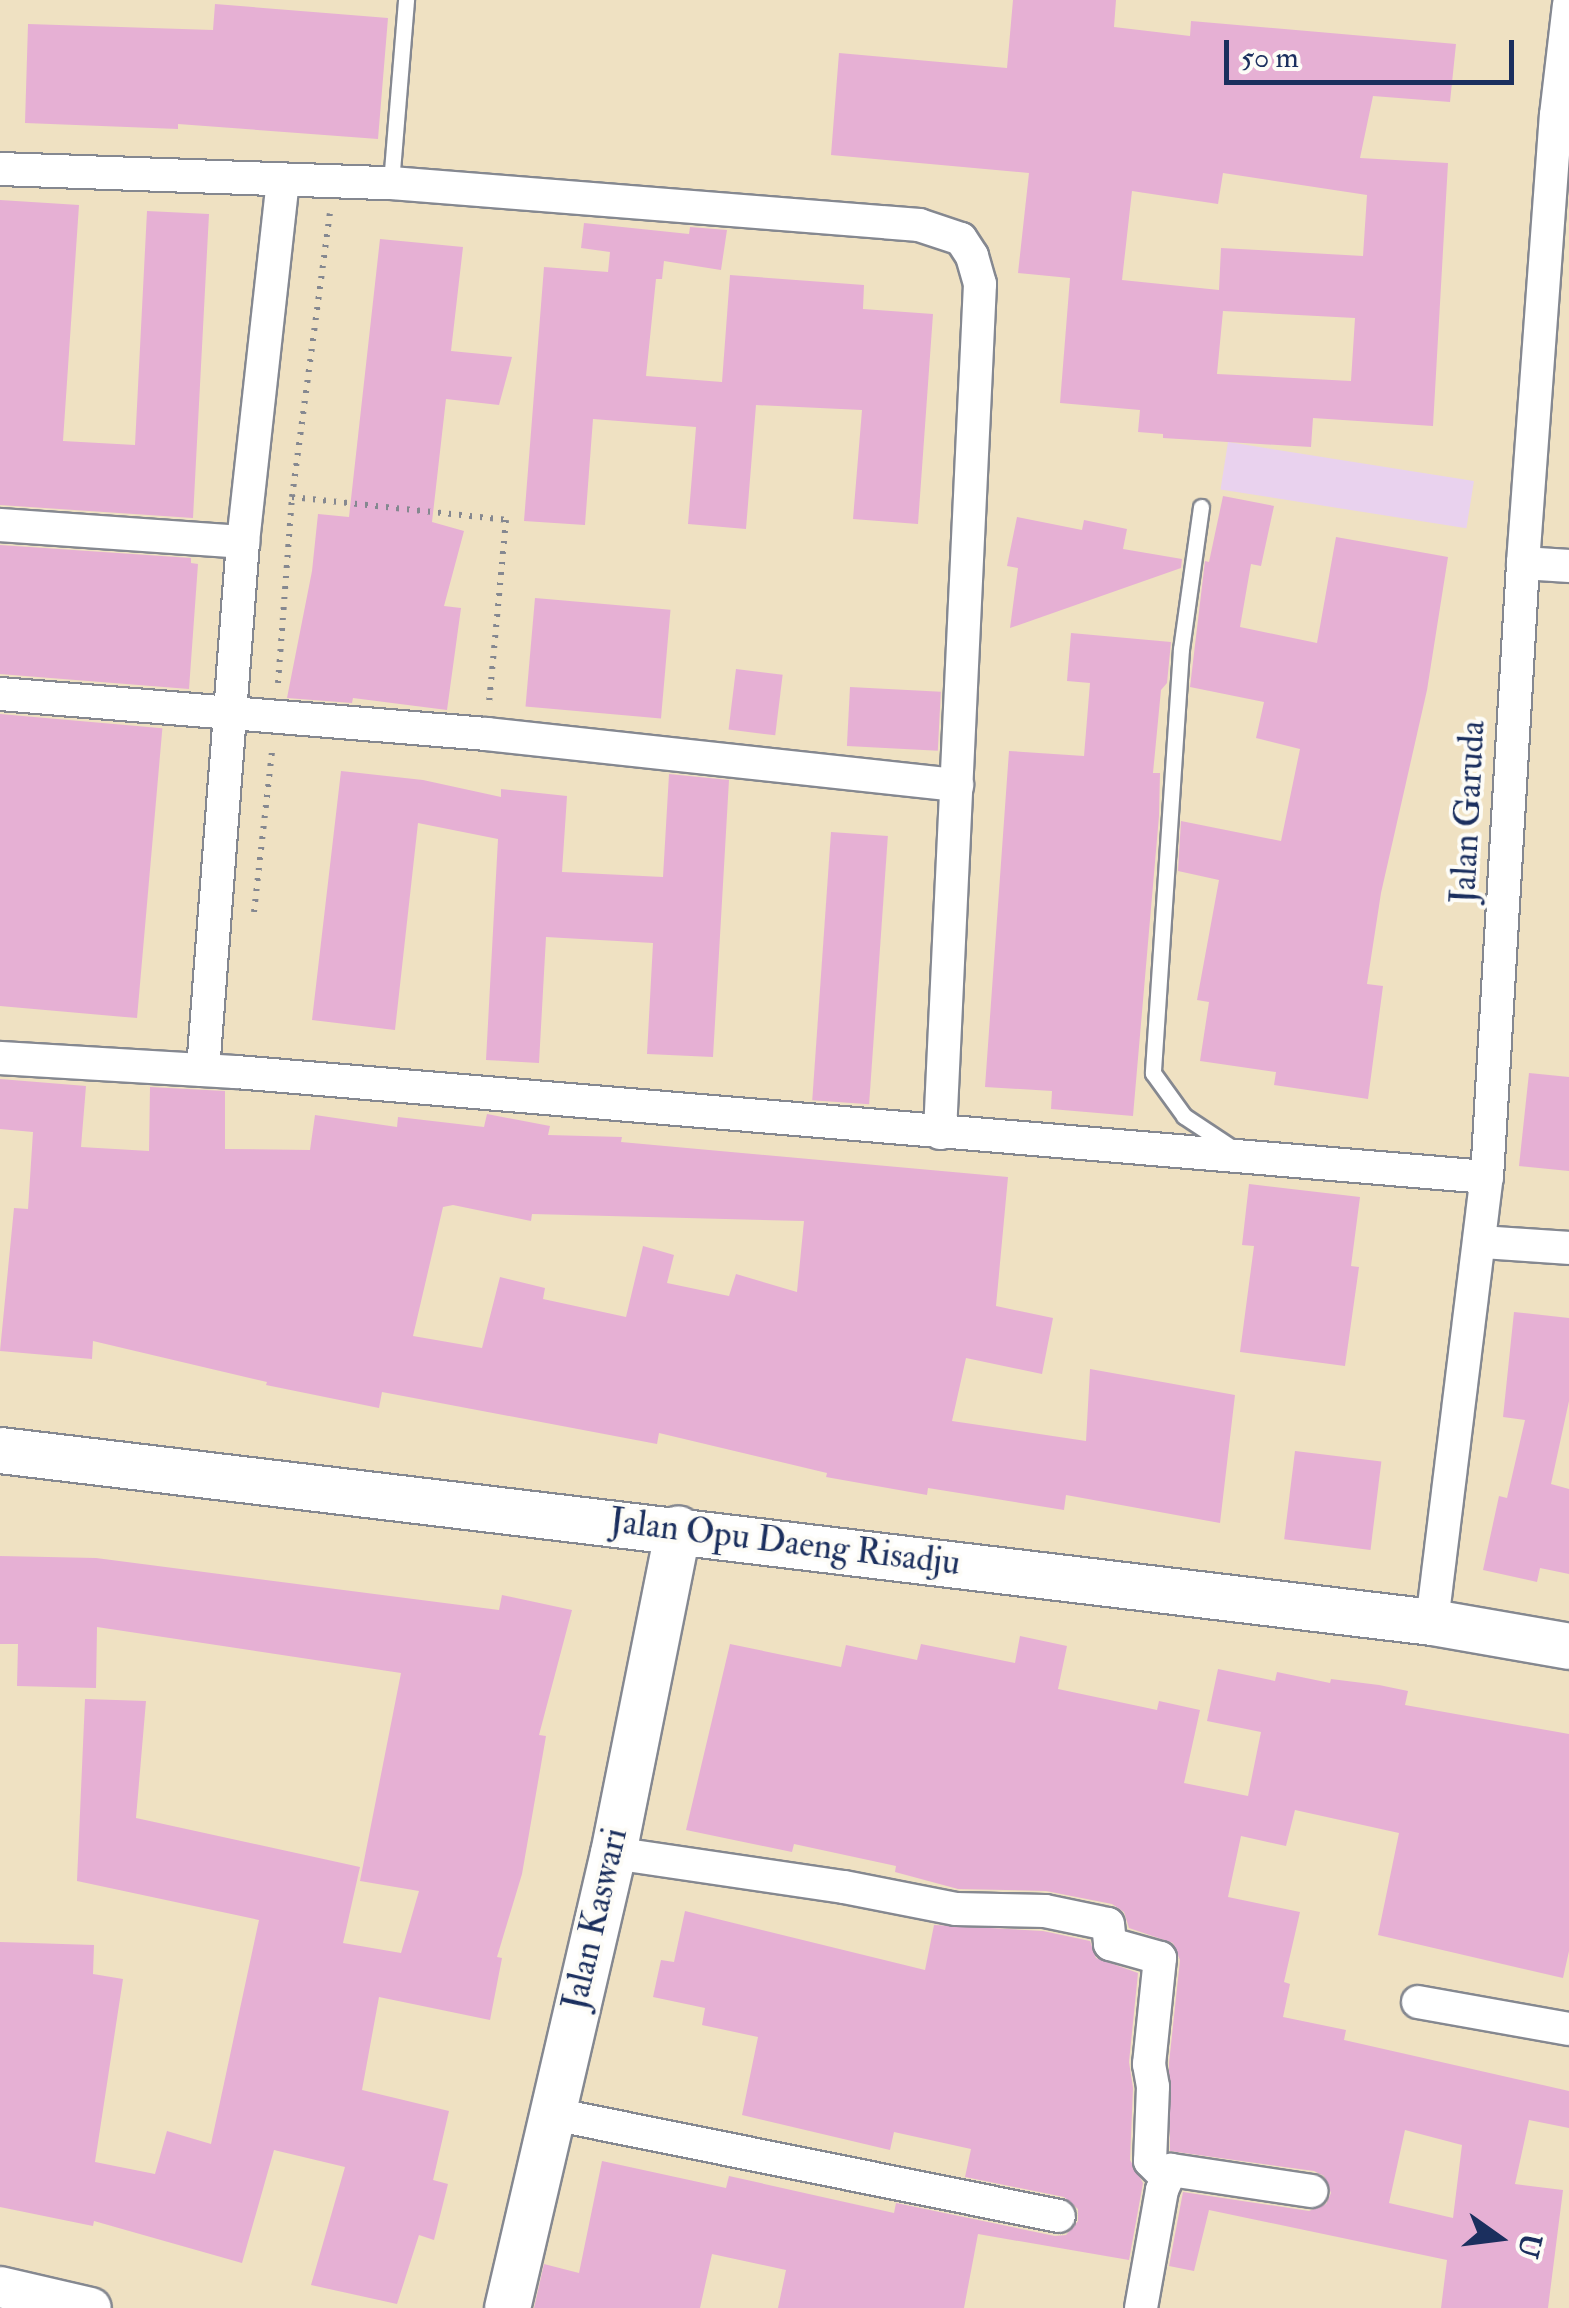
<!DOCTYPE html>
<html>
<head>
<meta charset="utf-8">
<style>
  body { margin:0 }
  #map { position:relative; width:1569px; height:2308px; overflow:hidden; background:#efe1c2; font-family:"IM FELL Double Pica",serif }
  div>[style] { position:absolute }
  .built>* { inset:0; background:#e9d2ee; transform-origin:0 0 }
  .building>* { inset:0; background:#e6b0d4; transform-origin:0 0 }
  .path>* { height:6px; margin-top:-3px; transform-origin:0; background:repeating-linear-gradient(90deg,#858890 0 2.5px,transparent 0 10.5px) }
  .roads { filter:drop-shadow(2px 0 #858890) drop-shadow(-2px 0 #858890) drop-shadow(0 2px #858890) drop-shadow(0 -2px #858890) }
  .service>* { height:15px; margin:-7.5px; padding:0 7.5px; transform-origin:7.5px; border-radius:7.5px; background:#fff }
  .minor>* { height:32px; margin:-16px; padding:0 16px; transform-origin:16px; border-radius:16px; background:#fff }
  .tertiary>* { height:40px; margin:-20px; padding:0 20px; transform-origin:20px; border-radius:20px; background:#fff }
  .secondary>* { height:45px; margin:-22.5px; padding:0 22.5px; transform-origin:22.5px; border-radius:22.5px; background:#fff }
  span { translate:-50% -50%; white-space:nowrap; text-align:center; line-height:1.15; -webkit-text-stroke:8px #fdfcf7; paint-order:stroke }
  .street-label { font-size:35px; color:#1b2f5e }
  .north { position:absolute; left:1449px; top:2188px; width:100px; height:100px; -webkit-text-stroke:8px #fdfcf7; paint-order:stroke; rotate:104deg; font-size:28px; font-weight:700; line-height:40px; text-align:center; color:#1b2f5e }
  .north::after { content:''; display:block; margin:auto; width:35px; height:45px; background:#1b2f5e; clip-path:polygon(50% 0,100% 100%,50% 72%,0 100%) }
  .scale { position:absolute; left:1224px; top:40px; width:290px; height:45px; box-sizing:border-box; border:5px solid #1b2f5e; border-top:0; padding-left:12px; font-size:30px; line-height:35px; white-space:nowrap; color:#1b2f5e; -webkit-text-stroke:8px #fdfcf7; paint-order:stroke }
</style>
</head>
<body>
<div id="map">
  <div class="built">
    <i style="left:1228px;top:442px;width:249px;height:48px;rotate:9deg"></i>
  </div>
  <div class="building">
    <i style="clip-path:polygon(evenodd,1013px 0,1116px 0,1114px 27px,1190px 36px,1191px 21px,1456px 44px,1450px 102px,1373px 96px,1360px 158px,1448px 163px,1433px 426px,1313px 418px,1311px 447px,1163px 438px,1163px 434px,1138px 432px,1140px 410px,1060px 403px,1070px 278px,1018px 273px,1029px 173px,831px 155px,839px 53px,1007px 68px,1013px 0,1223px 173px,1367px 195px,1363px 256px,1221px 248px,1219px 290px,1122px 280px,1132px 191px,1218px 204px,1223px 173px,1013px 0,1223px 311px,1355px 318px,1351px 381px,1217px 374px,1223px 311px)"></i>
    <i style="clip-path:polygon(215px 4px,388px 18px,378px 139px,178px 124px,178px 129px,25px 123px,28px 24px,213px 30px)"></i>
    <i style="clip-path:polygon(0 200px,79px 205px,63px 441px,135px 445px,147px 211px,209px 214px,193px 518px,0 505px)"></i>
    <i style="clip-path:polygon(584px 223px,689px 234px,690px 227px,727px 230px,721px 270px,664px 261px,662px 279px,656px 279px,646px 376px,722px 382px,730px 275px,864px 285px,863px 309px,933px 314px,918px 524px,853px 519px,862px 410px,756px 405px,746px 529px,688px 524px,696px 427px,593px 419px,585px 525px,524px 521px,544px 267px,608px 272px,610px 252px,581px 248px)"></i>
    <i style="clip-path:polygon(380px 239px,463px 247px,451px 351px,512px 357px,499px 405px,446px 399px,432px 522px,464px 531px,444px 606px,461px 608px,447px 710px,353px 698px,352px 703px,287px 698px,312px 571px,318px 514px,349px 517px)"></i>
    <i style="clip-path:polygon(1223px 496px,1274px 506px,1261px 566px,1251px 564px,1240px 627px,1317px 643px,1336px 537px,1448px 557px,1427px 690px,1381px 893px,1367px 984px,1383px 986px,1368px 1099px,1274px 1085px,1276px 1072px,1200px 1061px,1209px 1002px,1197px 1000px,1219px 880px,1178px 871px,1181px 821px,1281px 841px,1300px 749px,1256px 738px,1264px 702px,1190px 687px,1205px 561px,1209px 562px)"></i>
    <i style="clip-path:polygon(1017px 517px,1082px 530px,1084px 520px,1127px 529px,1123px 549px,1182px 559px,1181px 568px,1010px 628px,1018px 568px,1007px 566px)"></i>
    <i style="clip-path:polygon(0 545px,191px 558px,191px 563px,198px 564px,189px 689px,0 674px)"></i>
    <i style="left:535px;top:598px;width:136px;height:109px;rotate:5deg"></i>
    <i style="clip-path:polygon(1071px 633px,1171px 642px,1167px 683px,1161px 690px,1153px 773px,1160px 773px,1159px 816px,1133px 1116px,1051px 1109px,1052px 1091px,985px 1087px,1009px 751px,1084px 756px,1090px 683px,1067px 681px)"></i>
    <i style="left:736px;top:669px;width:47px;height:61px;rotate:7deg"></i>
    <i style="left:850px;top:687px;width:91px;height:59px;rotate:3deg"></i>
    <i style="left:0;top:714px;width:163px;height:291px;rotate:5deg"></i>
    <i style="clip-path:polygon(341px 771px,423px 780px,501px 797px,501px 789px,567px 796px,562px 872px,663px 877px,669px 774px,729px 780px,713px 1057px,647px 1054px,653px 943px,546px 937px,539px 1063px,486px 1060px,498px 839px,418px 823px,395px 1030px,312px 1020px)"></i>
    <i style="left:831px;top:832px;width:57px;height:269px;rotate:4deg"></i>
    <i style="clip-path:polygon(1529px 1073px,1569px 1077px,1569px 1171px,1519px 1166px)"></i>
    <i style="clip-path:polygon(evenodd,0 1079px,86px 1086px,81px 1147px,149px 1151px,150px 1087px,225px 1091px,225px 1149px,310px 1150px,315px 1115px,397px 1127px,398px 1117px,484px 1127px,487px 1114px,550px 1126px,548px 1135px,622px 1137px,621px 1142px,1008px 1177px,996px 1306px,1053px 1318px,1042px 1374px,966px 1358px,952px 1421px,1086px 1441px,1090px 1369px,1235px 1395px,1220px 1523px,1066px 1495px,1064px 1510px,928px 1488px,927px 1495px,826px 1477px,827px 1473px,659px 1433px,657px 1444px,382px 1392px,379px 1408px,266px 1385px,267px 1382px,93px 1341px,92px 1359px,0 1351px,14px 1208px,28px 1209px,33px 1132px,0 1129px,0 1079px,453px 1205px,531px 1221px,532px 1214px,804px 1221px,797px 1292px,736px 1274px,729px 1296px,667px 1283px,674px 1255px,643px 1246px,626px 1317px,543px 1299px,545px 1288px,500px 1277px,482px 1348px,413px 1336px,443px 1207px,453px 1205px)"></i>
    <i style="clip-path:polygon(1249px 1184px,1360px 1197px,1351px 1266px,1359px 1267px,1345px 1366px,1240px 1352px,1254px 1246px,1242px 1245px)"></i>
    <i style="clip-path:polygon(1514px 1312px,1569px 1318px,1569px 1401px,1551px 1484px,1569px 1489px,1569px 1574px,1540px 1568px,1537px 1582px,1483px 1570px,1499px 1496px,1507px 1498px,1525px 1420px,1503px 1417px)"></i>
    <i style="left:1295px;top:1451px;width:87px;height:89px;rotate:7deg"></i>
    <i style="clip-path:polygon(0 1556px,96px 1558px,499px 1610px,502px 1595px,572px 1610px,539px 1735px,546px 1736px,522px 1874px,497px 1957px,502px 1958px,490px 2020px,379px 1997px,362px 2090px,449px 2111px,433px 2180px,448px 2184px,434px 2240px,419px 2235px,397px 2304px,311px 2285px,345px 2167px,274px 2150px,242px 2263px,94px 2221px,93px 2226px,0 2207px,0 1942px,94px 1945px,93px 1974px,123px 1979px,95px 2162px,155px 2174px,167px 2131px,211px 2144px,259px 1920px,77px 1881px,85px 1699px,146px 1701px,136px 1818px,360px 1867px,343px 1943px,401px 1953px,419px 1891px,360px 1881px,401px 1673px,97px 1627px,96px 1688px,17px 1686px,18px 1644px,0 1644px)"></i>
    <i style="clip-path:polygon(evenodd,1020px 1636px,1067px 1646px,1058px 1689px,1157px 1710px,1159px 1701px,1200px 1710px,1184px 1783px,1248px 1796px,1261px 1732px,1207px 1721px,1218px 1669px,1275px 1681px,1277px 1672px,1330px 1683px,1331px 1679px,1379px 1685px,1408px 1691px,1405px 1705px,1569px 1734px,1569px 1951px,1563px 1978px,1378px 1935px,1399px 1833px,1295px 1810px,1286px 1846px,1241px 1836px,1228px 1897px,1300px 1912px,1284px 1982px,1290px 1984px,1283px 2017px,1346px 2030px,1344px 2040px,1569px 2091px,1569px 2128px,1529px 2120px,1515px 2184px,1563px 2190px,1548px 2308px,1441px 2308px,1447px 2260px,1209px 2210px,1194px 2271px,1169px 2266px,1183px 2192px,1309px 2211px,1326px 2204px,1331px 2193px,1324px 2176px,1314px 2171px,1170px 2151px,1169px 2063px,1180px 1960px,1173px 1943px,1129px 1928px,1124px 1912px,1112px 1904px,1046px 1891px,958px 1889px,895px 1872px,896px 1866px,794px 1844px,792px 1852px,686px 1830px,730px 1644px,841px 1667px,846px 1645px,917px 1660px,921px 1644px,1015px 1663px,1020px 1636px,1405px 2130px,1462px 2145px,1453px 2218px,1389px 2203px,1405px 2130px)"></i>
    <i style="clip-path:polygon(685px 1911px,925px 1970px,934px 1925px,1043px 1931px,1090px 1941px,1096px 1958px,1138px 1973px,1129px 2062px,1133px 2088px,1130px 2160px,1143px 2183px,1129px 2260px,978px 2234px,964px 2308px,778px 2308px,786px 2270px,712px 2254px,700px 2308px,534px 2308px,544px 2264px,579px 2273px,602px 2161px,726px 2188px,729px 2176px,894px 2213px,896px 2203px,1055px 2236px,1066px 2235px,1078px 2221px,1078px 2209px,1064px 2197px,965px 2177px,971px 2149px,894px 2132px,890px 2150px,742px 2115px,758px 2037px,702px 2025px,705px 2008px,653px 1997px,661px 1960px,674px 1962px)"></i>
  </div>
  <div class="path">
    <i style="left:292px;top:497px;width:215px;rotate:6.1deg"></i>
    <i style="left:506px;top:520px;width:184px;rotate:95.3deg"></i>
    <i style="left:278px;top:683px;width:187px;rotate:-85.7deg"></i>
    <i style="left:292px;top:497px;width:286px;rotate:-82.4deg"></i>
    <i style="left:254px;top:912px;width:162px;rotate:-83.6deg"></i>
  </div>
  <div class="roads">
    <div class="service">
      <i style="left:391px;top:183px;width:184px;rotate:-85.3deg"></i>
      <i style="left:1201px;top:507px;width:143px;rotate:98deg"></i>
      <i style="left:1181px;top:649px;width:425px;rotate:93.8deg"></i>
      <i style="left:1153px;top:1073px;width:53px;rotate:54.2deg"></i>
      <i style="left:1184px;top:1116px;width:60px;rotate:33.4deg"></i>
    </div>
    <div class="minor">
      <i style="left:0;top:169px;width:391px;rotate:2.1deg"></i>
      <i style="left:391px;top:183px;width:530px;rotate:4.55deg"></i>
      <i style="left:919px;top:225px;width:44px;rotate:18.4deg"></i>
      <i style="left:961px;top:239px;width:20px;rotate:57deg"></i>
      <i style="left:972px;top:256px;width:29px;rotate:74deg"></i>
      <i style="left:980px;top:284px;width:850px;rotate:92.7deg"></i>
      <i style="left:0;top:525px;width:244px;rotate:4deg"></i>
      <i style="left:1523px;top:563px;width:46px;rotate:3.7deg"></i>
      <i style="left:0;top:694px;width:488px;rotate:4.7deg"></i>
      <i style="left:486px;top:734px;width:474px;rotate:6.2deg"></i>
      <i style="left:0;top:1058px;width:236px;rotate:3.4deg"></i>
      <i style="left:236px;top:1072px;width:1255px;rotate:4.8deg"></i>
      <i style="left:203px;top:1070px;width:530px;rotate:-85.67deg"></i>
      <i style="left:243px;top:542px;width:363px;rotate:-83.7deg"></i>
      <i style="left:1481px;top:1242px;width:88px;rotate:3.9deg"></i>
      <i style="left:1432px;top:1622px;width:448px;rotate:-83deg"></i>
      <i style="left:1487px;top:1177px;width:615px;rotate:-86.64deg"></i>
      <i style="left:1523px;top:563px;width:449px;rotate:-85.8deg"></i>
      <i style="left:1556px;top:115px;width:111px;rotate:-83.3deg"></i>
      <i style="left:613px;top:1853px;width:233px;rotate:8.4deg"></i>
      <i style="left:844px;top:1887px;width:114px;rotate:11.1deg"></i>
      <i style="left:956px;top:1909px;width:89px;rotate:1.3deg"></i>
      <i style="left:1045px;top:1911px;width:64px;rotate:11.7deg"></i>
      <i style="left:1108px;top:1924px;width:20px;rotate:84deg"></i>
      <i style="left:1110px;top:1944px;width:52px;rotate:15.6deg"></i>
      <i style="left:1160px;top:1958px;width:107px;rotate:95.9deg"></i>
      <i style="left:1149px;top:2064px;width:23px;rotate:80deg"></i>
      <i style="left:1153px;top:2087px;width:74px;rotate:92.3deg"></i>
      <i style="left:1150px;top:2161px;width:24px;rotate:45deg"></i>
      <i style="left:1418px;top:2002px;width:153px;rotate:10.1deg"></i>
      <i style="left:548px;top:2113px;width:521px;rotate:11.4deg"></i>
      <i style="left:1141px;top:2308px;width:120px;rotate:-79.9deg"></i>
      <i style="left:1162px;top:2190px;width:22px;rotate:-66deg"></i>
      <i style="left:1171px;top:2170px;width:142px;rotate:8.5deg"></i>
    </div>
    <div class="tertiary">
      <i style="left:0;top:2287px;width:93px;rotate:13deg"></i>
    </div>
    <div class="secondary">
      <i style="left:0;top:1450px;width:1442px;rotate:6.85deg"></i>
      <i style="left:1432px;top:1622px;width:139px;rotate:9.9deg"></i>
      <i style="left:507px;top:2308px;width:467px;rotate:-76.9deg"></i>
      <i style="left:613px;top:1853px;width:331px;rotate:-78.7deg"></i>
    </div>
  </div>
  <div class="street-label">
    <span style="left:1468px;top:812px;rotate:-87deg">Jalan Garuda</span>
    <span style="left:785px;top:1542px;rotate:7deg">Jalan Opu Daeng Risadju</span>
    <span style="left:595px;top:1919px;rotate:-77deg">Jalan Kaswari</span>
  </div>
  <div class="north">U</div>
  <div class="scale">50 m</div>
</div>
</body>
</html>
